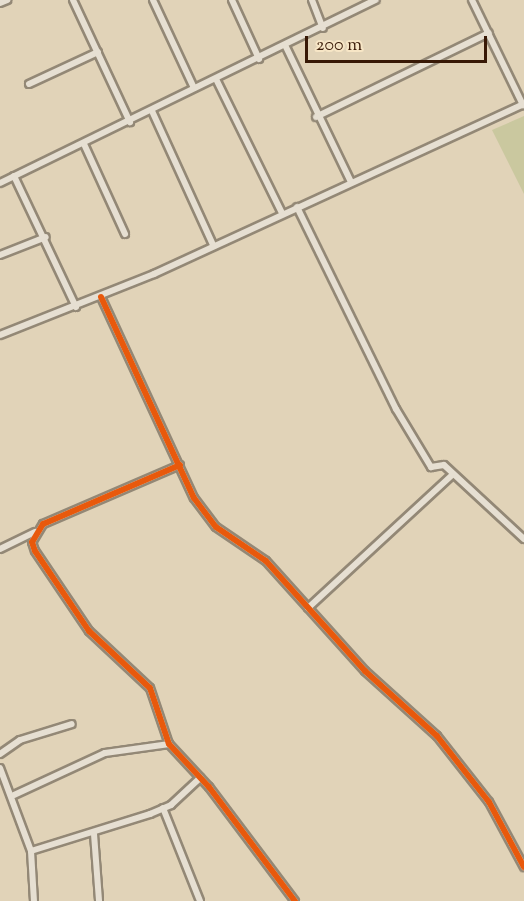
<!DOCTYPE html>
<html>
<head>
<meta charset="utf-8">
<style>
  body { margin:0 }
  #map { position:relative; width:524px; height:901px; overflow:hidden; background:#e1d3b8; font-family:"Sorts Mill Goudy",serif }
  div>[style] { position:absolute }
  .green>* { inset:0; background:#cac89f }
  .roads { filter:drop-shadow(2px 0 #938876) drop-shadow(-2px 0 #938876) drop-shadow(0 2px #938876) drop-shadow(0 -2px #938876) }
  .street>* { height:6px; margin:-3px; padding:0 3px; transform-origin:3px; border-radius:3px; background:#e6dfd2 }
  .cycleway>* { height:6px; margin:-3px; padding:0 3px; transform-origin:3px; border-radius:3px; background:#e8590c }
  span { translate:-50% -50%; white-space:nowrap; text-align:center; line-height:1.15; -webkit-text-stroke:4.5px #f7e6c6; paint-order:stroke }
  .scale { position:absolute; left:305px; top:36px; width:182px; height:27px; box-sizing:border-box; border:3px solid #381906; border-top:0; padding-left:8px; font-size:18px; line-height:21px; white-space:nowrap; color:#381906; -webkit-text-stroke:4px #f7e6c6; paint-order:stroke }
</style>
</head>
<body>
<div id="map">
  <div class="green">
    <i style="clip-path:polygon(524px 116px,524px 194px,492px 130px)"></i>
  </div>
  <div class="roads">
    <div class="street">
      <i style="left:73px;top:0;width:135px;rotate:65deg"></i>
      <i style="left:153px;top:0;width:97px;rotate:65deg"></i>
      <i style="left:232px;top:0;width:65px;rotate:65.4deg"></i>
      <i style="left:312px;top:0;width:30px;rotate:69deg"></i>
      <i style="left:472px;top:0;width:117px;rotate:64.1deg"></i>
      <i style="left:0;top:3px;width:8px;rotate:-23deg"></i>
      <i style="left:286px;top:47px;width:150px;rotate:64.3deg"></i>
      <i style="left:216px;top:79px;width:149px;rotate:63.8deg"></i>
      <i style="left:29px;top:84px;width:76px;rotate:-24.9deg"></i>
      <i style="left:152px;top:111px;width:147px;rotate:65.5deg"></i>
      <i style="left:316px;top:117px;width:192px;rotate:-25.9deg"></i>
      <i style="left:84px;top:144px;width:99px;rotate:65.5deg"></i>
      <i style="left:14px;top:176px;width:145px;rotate:64.7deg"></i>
      <i style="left:0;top:183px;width:418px;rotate:-26deg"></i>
      <i style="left:297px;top:207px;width:225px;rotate:63.9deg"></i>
      <i style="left:396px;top:409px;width:68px;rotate:58.9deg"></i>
      <i style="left:431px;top:467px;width:13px;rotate:-9deg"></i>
      <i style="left:444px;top:465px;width:109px;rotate:42.8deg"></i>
      <i style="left:0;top:255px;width:49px;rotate:-21.4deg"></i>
      <i style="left:101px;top:297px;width:221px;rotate:65.2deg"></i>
      <i style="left:194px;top:498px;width:36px;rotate:53deg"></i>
      <i style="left:216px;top:527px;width:60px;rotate:34.2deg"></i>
      <i style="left:266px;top:561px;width:148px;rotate:48deg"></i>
      <i style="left:365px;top:671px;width:97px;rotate:42.1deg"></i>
      <i style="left:437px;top:736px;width:84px;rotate:51.8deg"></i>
      <i style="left:489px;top:802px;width:74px;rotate:61.7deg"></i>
      <i style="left:0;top:335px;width:166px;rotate:-21.6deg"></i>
      <i style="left:154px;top:274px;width:407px;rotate:-24.7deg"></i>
      <i style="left:180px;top:465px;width:149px;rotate:156.7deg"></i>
      <i style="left:43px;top:524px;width:21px;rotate:121deg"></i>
      <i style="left:32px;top:542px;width:9px;rotate:72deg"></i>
      <i style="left:35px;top:551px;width:97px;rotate:56deg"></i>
      <i style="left:89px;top:631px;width:83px;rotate:43.1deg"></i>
      <i style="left:150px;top:688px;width:59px;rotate:71.3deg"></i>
      <i style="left:169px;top:744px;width:59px;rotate:47.1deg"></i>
      <i style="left:209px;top:787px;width:143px;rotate:53deg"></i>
      <i style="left:0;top:549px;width:39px;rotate:-26deg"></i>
      <i style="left:308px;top:608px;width:197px;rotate:-42.7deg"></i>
      <i style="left:0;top:754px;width:24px;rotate:-35deg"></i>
      <i style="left:20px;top:740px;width:54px;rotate:-17.1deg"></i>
      <i style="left:0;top:768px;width:89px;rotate:69.5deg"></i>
      <i style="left:31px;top:851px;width:50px;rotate:86.6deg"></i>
      <i style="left:14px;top:795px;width:100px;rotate:-24.8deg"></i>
      <i style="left:105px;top:753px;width:65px;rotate:-8deg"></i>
      <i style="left:163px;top:808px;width:100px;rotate:68.3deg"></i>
      <i style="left:94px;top:834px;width:67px;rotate:85.7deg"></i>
      <i style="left:31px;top:851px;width:125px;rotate:-17.3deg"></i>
      <i style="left:150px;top:814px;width:23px;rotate:-23deg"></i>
      <i style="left:171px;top:805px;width:40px;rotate:-43deg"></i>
    </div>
  </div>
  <div class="cycleway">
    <i style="left:101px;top:297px;width:221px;rotate:65.2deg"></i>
    <i style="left:194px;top:498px;width:36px;rotate:53deg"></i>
    <i style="left:216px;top:527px;width:60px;rotate:34.2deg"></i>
    <i style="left:266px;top:561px;width:148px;rotate:48deg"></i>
    <i style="left:365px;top:671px;width:97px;rotate:42.1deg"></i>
    <i style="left:437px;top:736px;width:84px;rotate:51.8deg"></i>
    <i style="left:489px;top:802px;width:74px;rotate:61.7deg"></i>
    <i style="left:180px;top:465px;width:149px;rotate:156.7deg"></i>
    <i style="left:43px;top:524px;width:21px;rotate:121deg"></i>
    <i style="left:32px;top:542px;width:9px;rotate:72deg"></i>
    <i style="left:35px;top:551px;width:97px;rotate:56deg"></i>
    <i style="left:89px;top:631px;width:83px;rotate:43.1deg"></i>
    <i style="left:150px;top:688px;width:59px;rotate:71.3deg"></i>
    <i style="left:169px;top:744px;width:59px;rotate:47.1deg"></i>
    <i style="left:209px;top:787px;width:143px;rotate:53deg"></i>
  </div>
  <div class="scale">200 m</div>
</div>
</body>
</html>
